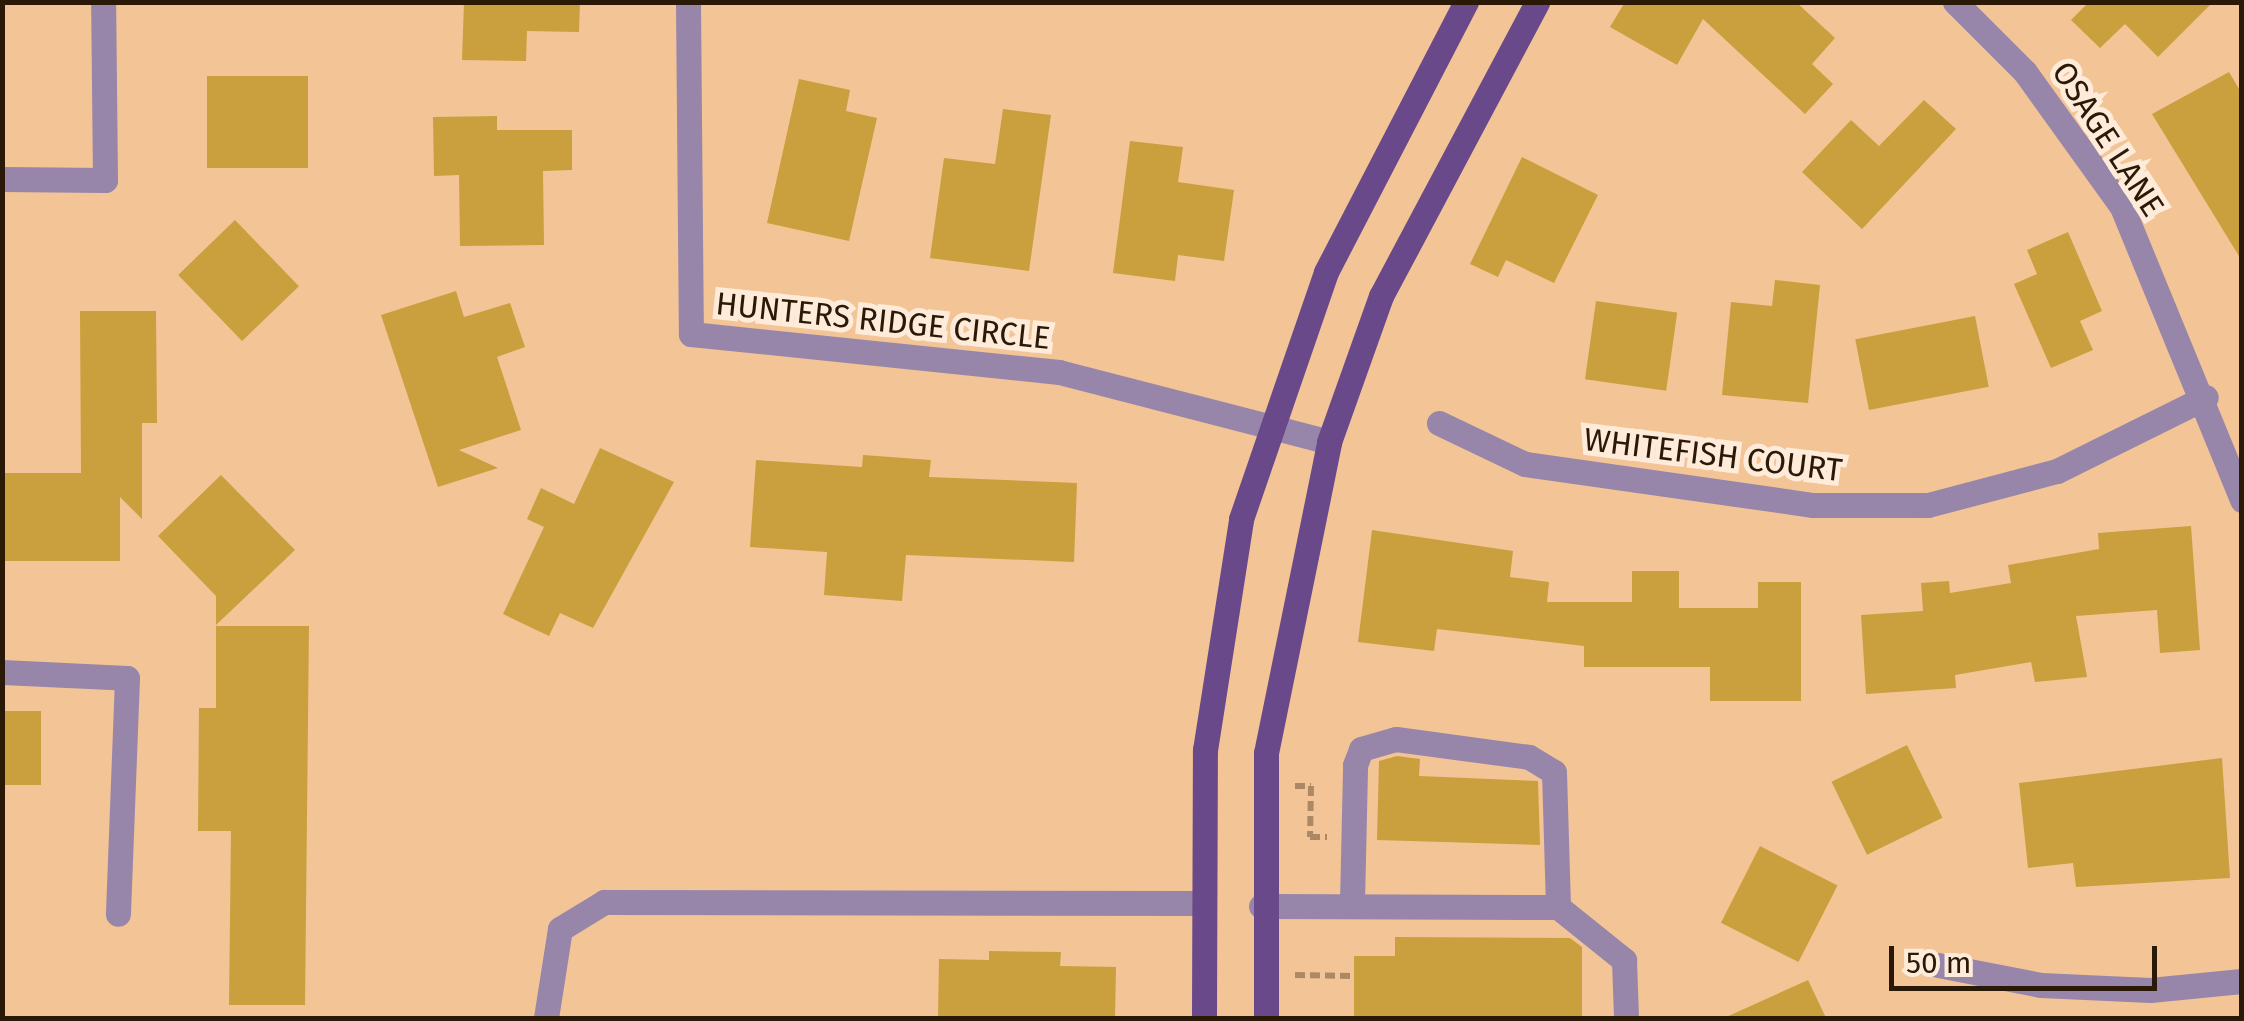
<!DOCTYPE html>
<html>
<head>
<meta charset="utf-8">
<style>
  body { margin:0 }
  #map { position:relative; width:2244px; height:1021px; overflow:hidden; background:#f3c496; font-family:"Fira Sans",sans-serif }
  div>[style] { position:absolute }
  .building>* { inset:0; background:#c9a03d; transform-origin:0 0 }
  .path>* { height:6px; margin-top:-3px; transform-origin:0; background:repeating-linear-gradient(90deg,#ad8864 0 10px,transparent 0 15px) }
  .minor>* { height:25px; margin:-12.5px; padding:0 12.5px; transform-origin:12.5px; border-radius:12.5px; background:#9786aa }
  .major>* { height:25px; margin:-12.5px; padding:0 12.5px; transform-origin:12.5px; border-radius:12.5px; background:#694989 }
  span { translate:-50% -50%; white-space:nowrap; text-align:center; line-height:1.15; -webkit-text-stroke:10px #feebd9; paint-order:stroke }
  .street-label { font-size:32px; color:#2a1906 }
  .frame { position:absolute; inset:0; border:5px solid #2a1906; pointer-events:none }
  .scale { position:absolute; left:1889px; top:946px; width:268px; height:45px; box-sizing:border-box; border:5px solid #2a1906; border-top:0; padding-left:12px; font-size:30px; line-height:35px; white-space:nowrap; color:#2a1906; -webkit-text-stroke:8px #feebd9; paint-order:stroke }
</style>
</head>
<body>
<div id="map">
  <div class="building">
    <i style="clip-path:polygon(464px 2px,580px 2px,579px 32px,527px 31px,526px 61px,462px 60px)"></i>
    <i style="clip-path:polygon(1625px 2px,1796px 2px,1835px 38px,1812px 64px,1833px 84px,1805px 114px,1703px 19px,1677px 65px,1610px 27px)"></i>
    <i style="clip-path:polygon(2089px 2px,2213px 2px,2158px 57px,2125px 24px,2100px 48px,2071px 20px)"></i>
    <i style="clip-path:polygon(2229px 72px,2242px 94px,2242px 261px,2152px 114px)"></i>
    <i style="left:207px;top:76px;width:101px;height:92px"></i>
    <i style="clip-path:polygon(799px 79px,850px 90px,846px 111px,877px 118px,849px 241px,767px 223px)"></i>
    <i style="clip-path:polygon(1924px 100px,1956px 129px,1862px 229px,1802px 172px,1851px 120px,1879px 146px)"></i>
    <i style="clip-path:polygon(1003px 109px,1051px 115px,1029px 271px,930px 258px,944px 158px,995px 164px)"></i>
    <i style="clip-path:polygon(497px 116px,497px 130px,572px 130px,572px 170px,543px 171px,544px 245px,460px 246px,459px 175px,434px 176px,433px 117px)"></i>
    <i style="clip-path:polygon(1130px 141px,1183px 147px,1178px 182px,1234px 190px,1224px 261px,1178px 255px,1175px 281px,1113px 273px)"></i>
    <i style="clip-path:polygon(1522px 157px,1598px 195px,1554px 283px,1506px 260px,1498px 277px,1470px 264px)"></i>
    <i style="left:235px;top:220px;width:92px;height:79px;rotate:46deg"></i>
    <i style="clip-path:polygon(2068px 232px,2102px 311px,2080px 321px,2093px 350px,2051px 368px,2014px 284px,2037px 274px,2027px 250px)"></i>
    <i style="clip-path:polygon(1775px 280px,1820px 285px,1808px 403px,1722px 395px,1731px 302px,1772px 306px)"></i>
    <i style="clip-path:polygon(456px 291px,464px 317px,510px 303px,525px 347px,497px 357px,521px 430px,459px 450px,498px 468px,438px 487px,381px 315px)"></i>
    <i style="left:1596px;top:301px;width:82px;height:79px;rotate:8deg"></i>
    <i style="clip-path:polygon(80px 311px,156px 311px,157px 423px,142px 423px,142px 519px,120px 497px,120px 561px,2px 561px,2px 473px,81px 473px)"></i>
    <i style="left:1975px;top:316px;width:72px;height:122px;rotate:79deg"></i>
    <i style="clip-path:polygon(600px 448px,674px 482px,593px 628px,560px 613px,549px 636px,503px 614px,544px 527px,527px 519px,541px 488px,574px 504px)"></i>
    <i style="clip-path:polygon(863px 455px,931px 460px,929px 477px,1077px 483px,1074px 562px,906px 555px,902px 601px,824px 595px,827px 552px,750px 547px,756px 460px,862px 467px)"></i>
    <i style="clip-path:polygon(221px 475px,295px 550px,216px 625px,216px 596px,158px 536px)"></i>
    <i style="clip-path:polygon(2191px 526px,2200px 650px,2160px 653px,2157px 610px,2076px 616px,2087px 677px,2035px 682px,2031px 662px,1955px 675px,1956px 688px,1866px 694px,1861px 615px,1923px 611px,1921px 583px,1949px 581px,1950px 593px,2011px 583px,2008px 565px,2099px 549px,2098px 533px)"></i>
    <i style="clip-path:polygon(1372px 530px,1513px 551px,1510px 577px,1549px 582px,1547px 602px,1632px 602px,1632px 571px,1679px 571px,1679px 608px,1758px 608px,1758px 582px,1801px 582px,1801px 701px,1710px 701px,1710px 667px,1584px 667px,1584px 646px,1437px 629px,1434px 651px,1358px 642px)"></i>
    <i style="clip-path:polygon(216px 626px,309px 626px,305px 1005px,229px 1005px,231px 831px,198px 831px,199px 708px,216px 708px)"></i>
    <i style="left:2px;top:711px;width:39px;height:74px"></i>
    <i style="left:1907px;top:745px;width:81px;height:84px;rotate:64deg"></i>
    <i style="clip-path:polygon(1397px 756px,1420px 759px,1419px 776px,1538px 781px,1540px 845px,1377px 840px,1379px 761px)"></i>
    <i style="clip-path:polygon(2222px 758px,2230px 878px,2076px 887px,2073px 863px,2028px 868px,2019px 783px)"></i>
    <i style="left:1760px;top:846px;width:87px;height:86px;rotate:27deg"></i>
    <i style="clip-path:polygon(1395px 937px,1570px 938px,1582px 947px,1582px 1018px,1354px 1018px,1354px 956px,1395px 956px)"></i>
    <i style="clip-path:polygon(989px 951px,1061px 952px,1060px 966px,1116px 967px,1115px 1018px,938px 1018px,939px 959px,989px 960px)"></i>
    <i style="clip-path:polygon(1808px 980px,1826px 1018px,1724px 1018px)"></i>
  </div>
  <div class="path">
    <i style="left:1295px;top:786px;width:16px"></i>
    <i style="left:1311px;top:786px;width:51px;rotate:91.1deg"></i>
    <i style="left:1310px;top:837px;width:17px"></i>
    <i style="left:1295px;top:975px;width:59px;rotate:1deg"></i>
  </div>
  <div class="minor">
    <i style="left:688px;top:2px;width:332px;rotate:89.5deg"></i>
    <i style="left:691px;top:334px;width:370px;rotate:5.9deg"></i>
    <i style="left:1059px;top:372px;width:279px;rotate:14.5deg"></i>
    <i style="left:1955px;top:2px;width:99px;rotate:45deg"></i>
    <i style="left:2025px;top:72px;width:166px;rotate:54.3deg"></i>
    <i style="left:2122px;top:207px;width:317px;rotate:67.7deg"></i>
    <i style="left:2px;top:179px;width:103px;rotate:0.6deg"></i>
    <i style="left:105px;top:180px;width:178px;rotate:-90.6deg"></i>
    <i style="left:1439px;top:423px;width:95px;rotate:25.5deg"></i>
    <i style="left:1525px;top:464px;width:291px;rotate:8.1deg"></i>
    <i style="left:1813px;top:505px;width:115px"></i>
    <i style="left:1928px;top:505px;width:133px;rotate:-14.8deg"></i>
    <i style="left:2057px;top:471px;width:166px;rotate:-26.4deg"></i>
    <i style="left:2px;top:672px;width:125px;rotate:2.7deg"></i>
    <i style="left:127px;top:678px;width:236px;rotate:92.2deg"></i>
    <i style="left:1352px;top:902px;width:137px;rotate:-88.7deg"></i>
    <i style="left:1355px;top:765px;width:17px;rotate:-69deg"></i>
    <i style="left:1361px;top:749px;width:36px;rotate:-16deg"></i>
    <i style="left:1396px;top:739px;width:134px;rotate:7.7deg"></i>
    <i style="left:1529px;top:757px;width:29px;rotate:31deg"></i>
    <i style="left:1554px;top:772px;width:135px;rotate:88.3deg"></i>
    <i style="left:1261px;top:906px;width:297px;rotate:0.2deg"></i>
    <i style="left:1558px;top:907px;width:85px;rotate:38.8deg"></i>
    <i style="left:1624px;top:960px;width:58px;rotate:88deg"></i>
    <i style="left:1938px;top:965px;width:105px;rotate:11deg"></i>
    <i style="left:2041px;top:985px;width:109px;rotate:2.6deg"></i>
    <i style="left:2150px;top:990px;width:92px;rotate:-5.6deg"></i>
    <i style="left:546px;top:1018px;width:90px;rotate:-81.1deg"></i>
    <i style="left:560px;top:929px;width:52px;rotate:-31.5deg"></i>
    <i style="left:604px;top:902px;width:599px;rotate:0.1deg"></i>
  </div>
  <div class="major">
    <i style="left:1204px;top:1018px;width:268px;rotate:-89.8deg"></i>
    <i style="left:1205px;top:750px;width:234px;rotate:-81.1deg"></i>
    <i style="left:1241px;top:519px;width:261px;rotate:-71deg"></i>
    <i style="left:1326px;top:272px;width:304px;rotate:-62.6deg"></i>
    <i style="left:1266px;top:1018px;width:265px;rotate:-90deg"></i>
    <i style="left:1266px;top:753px;width:317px;rotate:-78.5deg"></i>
    <i style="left:1329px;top:442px;width:155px;rotate:-70.4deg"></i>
    <i style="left:1381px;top:296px;width:333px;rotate:-62deg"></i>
  </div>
  <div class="street-label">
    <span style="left:2108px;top:139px;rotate:57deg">OSAGE LANE</span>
    <span style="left:883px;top:321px;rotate:6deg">HUNTERS RIDGE CIRCLE</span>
    <span style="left:1713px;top:455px;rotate:7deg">WHITEFISH COURT</span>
  </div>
  <div class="frame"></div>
  <div class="scale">50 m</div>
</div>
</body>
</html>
